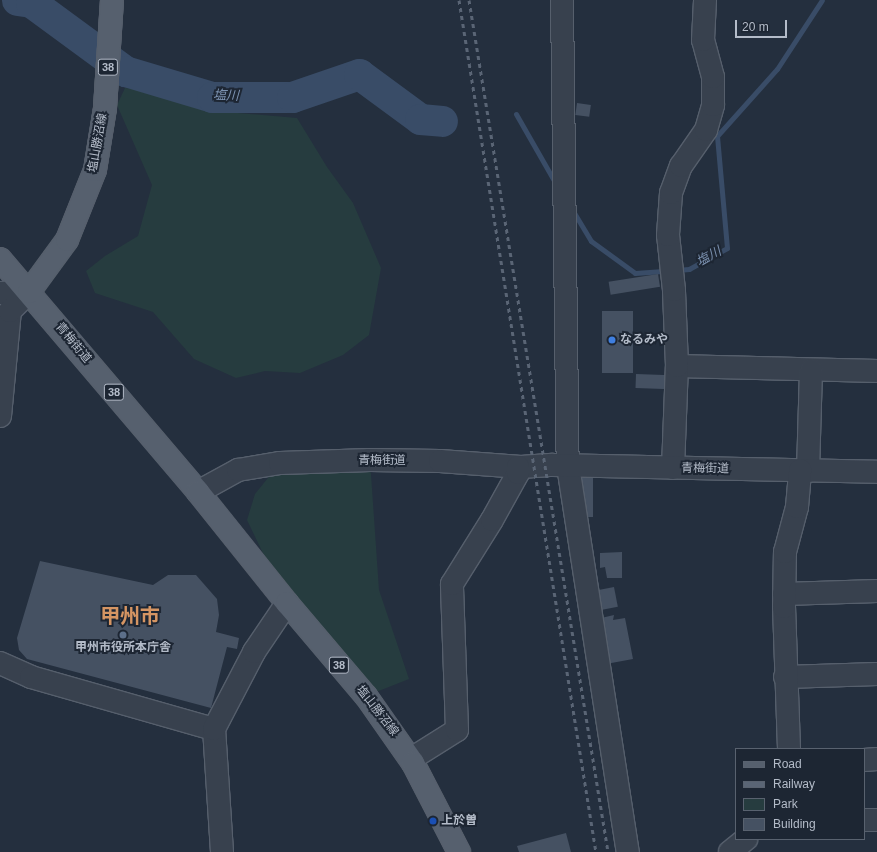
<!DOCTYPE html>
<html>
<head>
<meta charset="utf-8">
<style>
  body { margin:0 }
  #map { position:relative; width:877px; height:852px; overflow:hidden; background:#242f3e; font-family:Arial,"Noto Sans JP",sans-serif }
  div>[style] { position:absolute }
  .green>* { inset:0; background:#263c3f }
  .stream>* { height:5px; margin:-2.5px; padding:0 2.5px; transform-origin:2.5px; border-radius:2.5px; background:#394c67 }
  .river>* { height:31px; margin:-15.5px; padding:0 15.5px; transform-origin:15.5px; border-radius:15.5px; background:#394c67 }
  .building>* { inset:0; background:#455162; transform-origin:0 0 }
  .roads { filter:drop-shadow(1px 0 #565f6c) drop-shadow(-1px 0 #565f6c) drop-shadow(0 1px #565f6c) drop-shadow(0 -1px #565f6c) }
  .minor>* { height:22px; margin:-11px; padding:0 11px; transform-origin:11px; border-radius:11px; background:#38414e }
  .major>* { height:22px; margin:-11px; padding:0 11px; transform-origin:11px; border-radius:11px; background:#56606e }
  .rail>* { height:3px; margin-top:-1.5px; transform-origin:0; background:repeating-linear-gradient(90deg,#5a6575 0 4px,transparent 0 8px) }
  .dots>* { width:11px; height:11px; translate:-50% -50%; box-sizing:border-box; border:2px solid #1d2633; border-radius:50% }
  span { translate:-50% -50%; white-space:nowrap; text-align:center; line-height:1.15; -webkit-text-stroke:4px #1d2633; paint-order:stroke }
  .shield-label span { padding:1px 3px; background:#1d2633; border:1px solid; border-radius:3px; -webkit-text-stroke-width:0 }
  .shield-label { font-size:11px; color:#b4bcc9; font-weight:700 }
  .street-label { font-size:12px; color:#b4bcc9 }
  .poi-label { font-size:12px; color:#b4bcc9; font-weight:700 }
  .left { translate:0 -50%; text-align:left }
  .water-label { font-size:13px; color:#7c92b1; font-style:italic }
  .town-label { font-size:20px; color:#d59563; font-weight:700 }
  .legend { position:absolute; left:735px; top:748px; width:130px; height:92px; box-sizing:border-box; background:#1d2633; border:1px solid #59626f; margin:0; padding:5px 7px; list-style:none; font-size:12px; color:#b4bcc9 }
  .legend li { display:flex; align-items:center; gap:8px; height:20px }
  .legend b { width:20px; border:1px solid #59626f }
  .scale { position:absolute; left:735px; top:20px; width:52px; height:18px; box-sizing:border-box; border:2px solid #b4bcc9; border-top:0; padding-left:5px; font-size:12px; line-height:14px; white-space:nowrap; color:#b4bcc9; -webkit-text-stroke:3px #1d2633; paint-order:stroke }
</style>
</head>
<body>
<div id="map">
  <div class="green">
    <i style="clip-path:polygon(125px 88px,159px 90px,226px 112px,297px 118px,327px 167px,353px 203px,381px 268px,369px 335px,343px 355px,300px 373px,265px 371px,236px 378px,194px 359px,153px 312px,95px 293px,86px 271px,105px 256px,138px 236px,152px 185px,117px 105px)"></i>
    <i style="clip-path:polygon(370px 460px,379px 590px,409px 679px,366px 696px,287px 603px,247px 520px,255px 494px,280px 463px)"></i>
  </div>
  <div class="stream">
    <i style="left:516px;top:114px;width:81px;rotate:60.3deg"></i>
    <i style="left:573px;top:211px;width:35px;rotate:59deg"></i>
    <i style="left:591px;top:241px;width:54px;rotate:36deg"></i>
    <i style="left:635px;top:273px;width:32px;rotate:-4deg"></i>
    <i style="left:677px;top:270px;width:12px;rotate:-5deg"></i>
    <i style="left:689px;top:269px;width:43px;rotate:-28.9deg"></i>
    <i style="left:727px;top:248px;width:112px;rotate:-95.1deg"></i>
    <i style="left:717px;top:136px;width:90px;rotate:-48.2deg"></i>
    <i style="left:777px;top:69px;width:82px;rotate:-56.9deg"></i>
  </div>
  <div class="river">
    <i style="left:17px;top:0;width:14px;rotate:8deg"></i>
    <i style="left:31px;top:2px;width:117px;rotate:36.3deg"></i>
    <i style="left:125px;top:71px;width:91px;rotate:16.6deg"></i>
    <i style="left:212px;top:97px;width:80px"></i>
    <i style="left:292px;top:97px;width:71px;rotate:-18.9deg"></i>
    <i style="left:359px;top:74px;width:76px;rotate:36.4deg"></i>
    <i style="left:420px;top:119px;width:22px;rotate:5deg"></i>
  </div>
  <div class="building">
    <i style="left:577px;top:103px;width:14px;height:12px;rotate:8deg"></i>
    <i style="left:658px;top:274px;width:13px;height:50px;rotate:81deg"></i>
    <i style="left:602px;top:311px;width:31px;height:62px"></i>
    <i style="left:636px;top:374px;width:35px;height:14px;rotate:2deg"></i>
    <i style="clip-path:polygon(579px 475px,593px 477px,593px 517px,584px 517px)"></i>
    <i style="clip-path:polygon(622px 552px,622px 578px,607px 578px,605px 567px,600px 568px,600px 553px)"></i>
    <i style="clip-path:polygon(40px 561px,153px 585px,168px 575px,196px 575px,217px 599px,219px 615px,216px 632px,239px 638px,237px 649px,227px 647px,211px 708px,27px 659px,19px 650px,17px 638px)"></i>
    <i style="left:614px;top:587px;width:20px;height:21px;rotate:79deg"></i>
    <i style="clip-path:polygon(614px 615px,613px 620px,625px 618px,633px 659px,606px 664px,597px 619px)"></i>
    <i style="clip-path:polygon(566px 833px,571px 852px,519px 852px,517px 846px)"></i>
  </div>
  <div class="roads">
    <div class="minor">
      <i style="left:562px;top:0;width:466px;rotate:89.3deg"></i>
      <i style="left:568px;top:466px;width:391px;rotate:81.2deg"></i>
      <i style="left:0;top:293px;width:29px;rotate:-2deg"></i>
      <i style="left:677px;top:366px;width:200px;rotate:1.4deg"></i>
      <i style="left:0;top:416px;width:105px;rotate:-84.6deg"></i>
      <i style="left:10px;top:311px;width:27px;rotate:-45deg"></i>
      <i style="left:673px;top:468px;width:102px;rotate:-87.8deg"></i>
      <i style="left:677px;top:366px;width:76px;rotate:-92.3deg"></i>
      <i style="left:674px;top:290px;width:55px;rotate:-96.2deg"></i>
      <i style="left:668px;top:235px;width:42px;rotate:-85.9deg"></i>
      <i style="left:671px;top:193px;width:29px;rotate:-70deg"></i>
      <i style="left:681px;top:166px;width:44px;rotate:-55.2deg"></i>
      <i style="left:706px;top:130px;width:26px;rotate:-74deg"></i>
      <i style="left:713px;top:105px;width:28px;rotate:-90deg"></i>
      <i style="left:713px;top:77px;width:38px;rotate:-105deg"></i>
      <i style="left:703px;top:40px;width:40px;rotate:-87.1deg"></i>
      <i style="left:808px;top:471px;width:101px;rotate:-88.3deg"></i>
      <i style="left:198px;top:492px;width:46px;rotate:-28.8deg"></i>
      <i style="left:238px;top:470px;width:43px;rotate:-9.5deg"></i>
      <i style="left:280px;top:463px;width:90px;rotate:-1.9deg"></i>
      <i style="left:370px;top:460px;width:70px;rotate:0.8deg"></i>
      <i style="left:440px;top:461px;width:81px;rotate:4.2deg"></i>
      <i style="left:521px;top:467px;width:32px;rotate:-4deg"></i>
      <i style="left:553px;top:465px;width:324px;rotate:1.2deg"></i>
      <i style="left:784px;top:594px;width:93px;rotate:-1.8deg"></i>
      <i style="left:0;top:663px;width:34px;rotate:24deg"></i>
      <i style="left:31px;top:677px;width:190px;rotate:15.9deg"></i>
      <i style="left:785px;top:677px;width:92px;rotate:-1.9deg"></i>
      <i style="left:789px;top:749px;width:142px;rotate:-92deg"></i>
      <i style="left:784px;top:607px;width:55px;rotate:-89deg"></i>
      <i style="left:785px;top:552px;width:47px;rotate:-75.1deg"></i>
      <i style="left:797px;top:507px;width:37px;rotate:-85deg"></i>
      <i style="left:411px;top:759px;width:54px;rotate:-32.2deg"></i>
      <i style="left:457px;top:730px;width:146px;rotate:-92deg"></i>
      <i style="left:452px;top:584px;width:75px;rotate:-58deg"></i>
      <i style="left:492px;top:520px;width:54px;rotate:-61deg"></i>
      <i style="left:518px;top:473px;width:6px;rotate:-90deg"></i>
      <i style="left:864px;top:760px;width:13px;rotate:-4deg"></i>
      <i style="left:864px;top:820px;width:13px"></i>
      <i style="left:222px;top:852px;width:123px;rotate:-93.7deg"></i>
      <i style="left:214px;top:729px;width:87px;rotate:-62.5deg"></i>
      <i style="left:254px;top:652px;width:59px;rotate:-56deg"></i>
      <i style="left:730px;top:852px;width:21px;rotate:-39deg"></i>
    </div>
    <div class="major">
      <i style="left:0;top:259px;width:306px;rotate:49.6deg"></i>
      <i style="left:198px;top:492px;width:142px;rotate:51.3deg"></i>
      <i style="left:287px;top:603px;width:122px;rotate:49.7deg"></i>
      <i style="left:366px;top:696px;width:82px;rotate:55deg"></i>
      <i style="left:413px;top:763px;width:100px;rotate:62.7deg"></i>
      <i style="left:29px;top:292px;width:64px;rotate:-53.8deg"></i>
      <i style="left:67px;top:240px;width:75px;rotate:-68.2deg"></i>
      <i style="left:95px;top:170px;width:63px;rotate:-80.8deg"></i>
      <i style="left:105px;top:108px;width:108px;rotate:-86.3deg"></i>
    </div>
  </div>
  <div class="rail">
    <i style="left:459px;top:0;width:863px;rotate:80.87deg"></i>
    <i style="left:469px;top:0;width:863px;rotate:80.73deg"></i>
  </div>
  <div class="dots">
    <i style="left:612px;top:340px;background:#3f7fe0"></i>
    <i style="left:123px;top:635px;background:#5c6f8a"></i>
    <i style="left:433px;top:821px;background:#1a4fb4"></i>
  </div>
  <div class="shield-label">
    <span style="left:108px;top:67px">38</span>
    <span style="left:114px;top:392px">38</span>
    <span style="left:339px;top:665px">38</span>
  </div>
  <div class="street-label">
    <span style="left:98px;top:143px;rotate:-80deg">塩山勝沼線</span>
    <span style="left:73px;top:343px;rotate:50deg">青梅街道</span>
    <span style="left:382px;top:461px">青梅街道</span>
    <span style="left:705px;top:469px;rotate:1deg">青梅街道</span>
    <span style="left:377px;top:711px;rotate:52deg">塩山勝沼線</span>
  </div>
  <div class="poi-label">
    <span class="left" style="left:620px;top:340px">なるみや</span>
    <span style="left:123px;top:648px">甲州市役所本庁舎</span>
    <span class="left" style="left:441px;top:821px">上於曽</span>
  </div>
  <div class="water-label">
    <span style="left:226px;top:96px;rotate:2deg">塩川</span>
    <span style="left:709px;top:257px;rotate:-29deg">塩川</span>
  </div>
  <div class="town-label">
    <span style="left:130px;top:616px">甲州市</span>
  </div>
  <ul class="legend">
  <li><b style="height:5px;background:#56606e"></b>Road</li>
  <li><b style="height:5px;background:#5a6575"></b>Railway</li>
  <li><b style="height:11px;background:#263c3f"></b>Park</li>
  <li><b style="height:11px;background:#455162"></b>Building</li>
  </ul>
  <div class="scale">20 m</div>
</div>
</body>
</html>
